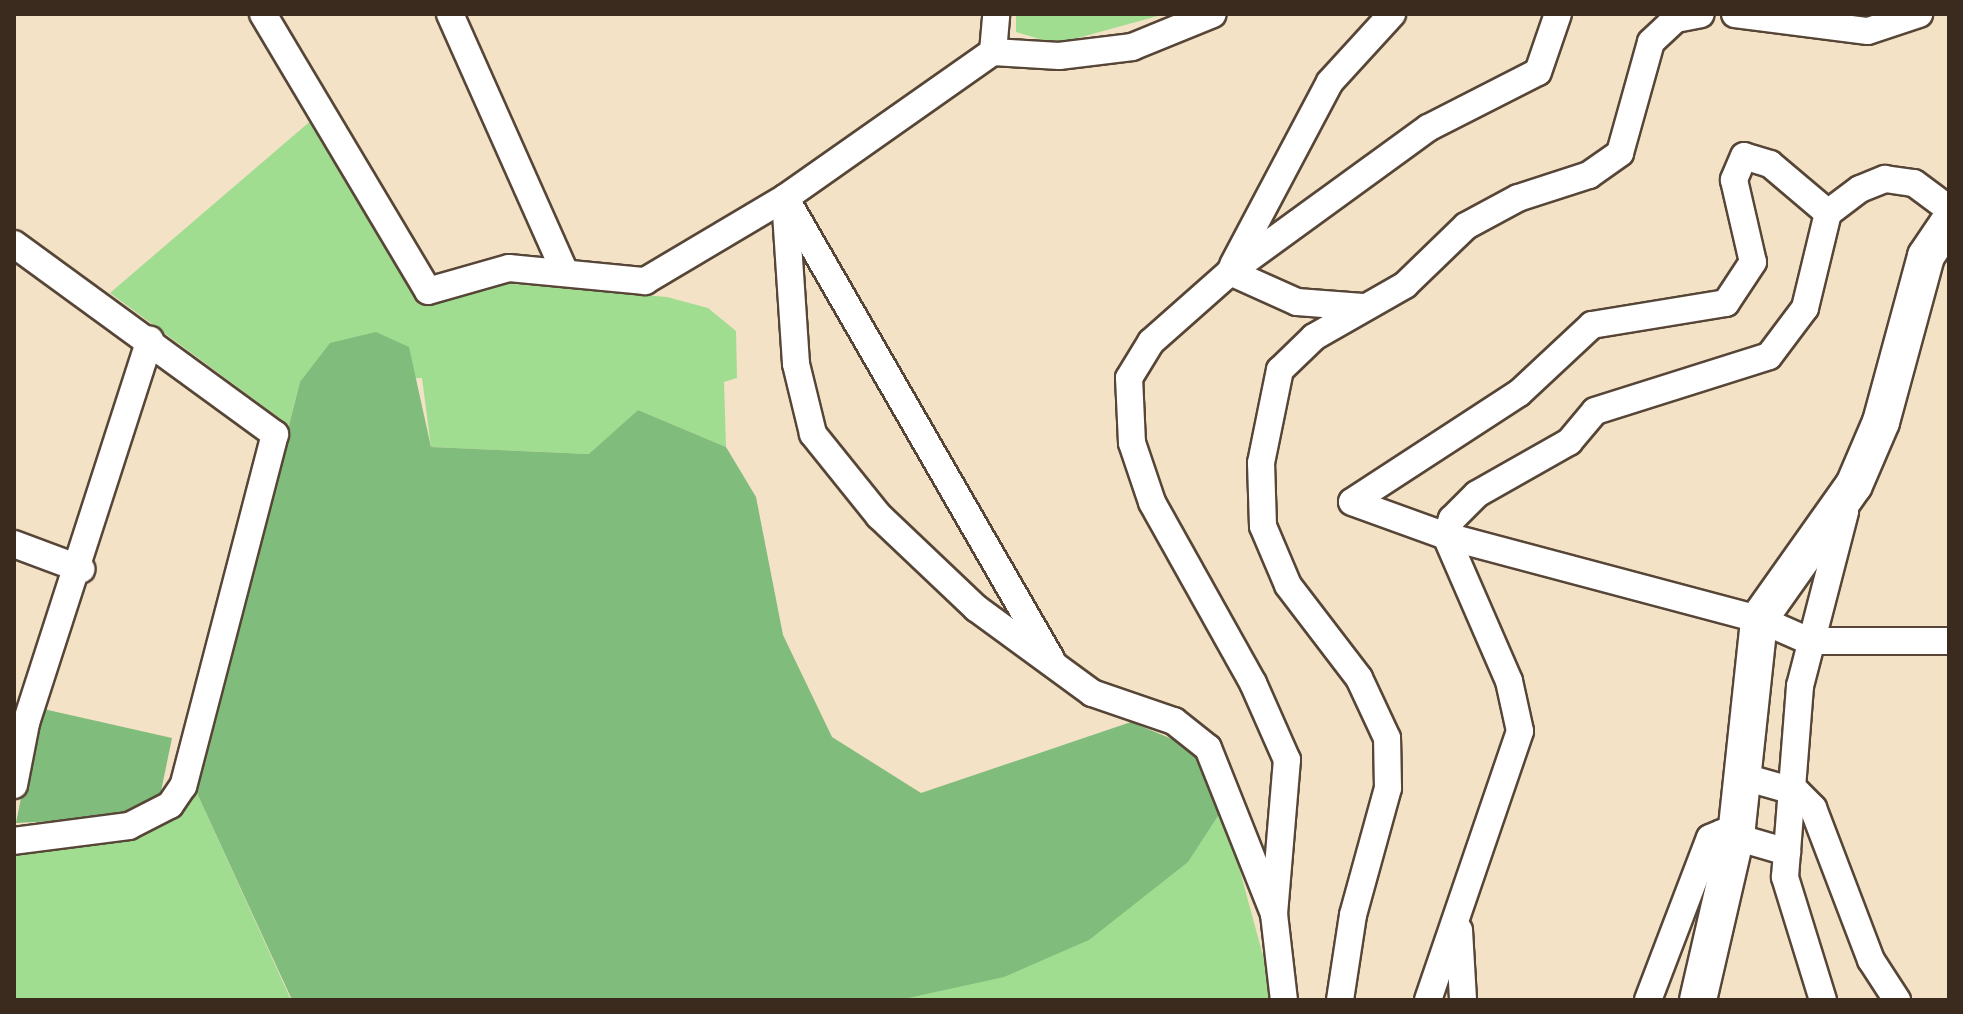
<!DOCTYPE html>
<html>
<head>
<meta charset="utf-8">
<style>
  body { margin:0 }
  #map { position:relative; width:1963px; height:1014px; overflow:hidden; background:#f3e2c5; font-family:"IM FELL DW Pica",serif }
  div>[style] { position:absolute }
  .green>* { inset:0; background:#a0dd91 }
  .forest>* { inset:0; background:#80bc7b }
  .roads { filter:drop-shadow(2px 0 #574637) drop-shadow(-2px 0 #574637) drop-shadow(0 2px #574637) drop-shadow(0 -2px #574637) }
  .minor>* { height:26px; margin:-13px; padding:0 13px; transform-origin:13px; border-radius:13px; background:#fff }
  .secondary>* { height:36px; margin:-18px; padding:0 18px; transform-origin:18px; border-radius:18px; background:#fff }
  span { translate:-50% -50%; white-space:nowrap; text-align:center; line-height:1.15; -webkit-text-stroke:6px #fbf7ec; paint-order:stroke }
  .frame { position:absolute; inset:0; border:16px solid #3b2a1e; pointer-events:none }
</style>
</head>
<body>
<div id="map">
  <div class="green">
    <i style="clip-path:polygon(1016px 14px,1165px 14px,1056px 44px,1016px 32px)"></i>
    <i style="clip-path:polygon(314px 118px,419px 305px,501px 283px,667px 297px,708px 308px,736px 331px,737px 378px,724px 382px,726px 447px,638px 410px,590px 454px,431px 447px,422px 378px,300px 382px,289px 425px,110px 293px)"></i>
    <i style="clip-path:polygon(196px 791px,291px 1000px,14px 1000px,14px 853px,146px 832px,174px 819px)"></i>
    <i style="clip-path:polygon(1223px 808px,1275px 1000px,899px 1000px,911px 996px)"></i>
  </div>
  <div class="forest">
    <i style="clip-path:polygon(376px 332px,409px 347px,431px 447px,589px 454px,638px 410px,726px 447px,756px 497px,783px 635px,832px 737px,921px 793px,1131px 722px,1196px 749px,1223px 808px,1188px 862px,1089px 940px,1004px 977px,899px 1000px,292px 1000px,196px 791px,300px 382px,330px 343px)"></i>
    <i style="clip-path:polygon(39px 708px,172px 738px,159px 801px,114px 818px,16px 823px)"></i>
  </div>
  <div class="roads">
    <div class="minor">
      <i style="left:263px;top:14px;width:322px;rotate:59.2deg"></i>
      <i style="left:428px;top:291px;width:84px;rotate:-15.9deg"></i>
      <i style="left:509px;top:268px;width:137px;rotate:5.5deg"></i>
      <i style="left:645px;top:281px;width:163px;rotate:-30.7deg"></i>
      <i style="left:785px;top:198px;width:254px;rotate:-35.1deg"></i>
      <i style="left:993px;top:52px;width:66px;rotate:3.5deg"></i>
      <i style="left:1059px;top:56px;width:74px;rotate:-7deg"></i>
      <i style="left:1132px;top:47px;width:87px;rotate:-22.2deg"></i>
      <i style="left:450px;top:14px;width:282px;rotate:66deg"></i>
      <i style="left:1735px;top:14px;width:134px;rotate:7.3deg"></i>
      <i style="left:1868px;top:31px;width:54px;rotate:-18.4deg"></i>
      <i style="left:993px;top:52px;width:38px;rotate:-85deg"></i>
      <i style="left:785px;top:198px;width:166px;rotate:86.2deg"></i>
      <i style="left:796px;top:364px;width:72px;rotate:76.3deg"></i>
      <i style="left:813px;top:434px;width:105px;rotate:51.2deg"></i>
      <i style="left:879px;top:516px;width:134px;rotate:43.5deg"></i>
      <i style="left:976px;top:608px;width:144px;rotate:36.2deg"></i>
      <i style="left:1092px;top:693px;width:87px;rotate:18.9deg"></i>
      <i style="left:1174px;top:721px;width:43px;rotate:38.5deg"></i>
      <i style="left:1208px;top:748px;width:179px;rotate:68.3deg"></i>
      <i style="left:1274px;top:914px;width:87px;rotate:83.4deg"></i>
      <i style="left:787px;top:201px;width:529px;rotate:60.04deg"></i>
      <i style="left:1828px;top:213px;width:76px;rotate:-139.8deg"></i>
      <i style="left:1770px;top:164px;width:27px;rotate:-163deg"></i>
      <i style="left:1744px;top:156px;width:26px;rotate:113deg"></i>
      <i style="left:1734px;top:180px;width:84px;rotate:77deg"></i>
      <i style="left:1753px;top:262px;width:49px;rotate:123.4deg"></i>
      <i style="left:1726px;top:303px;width:136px;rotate:170.7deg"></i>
      <i style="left:1592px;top:325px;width:100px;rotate:137deg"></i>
      <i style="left:1519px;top:393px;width:199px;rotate:146.9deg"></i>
      <i style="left:1352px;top:502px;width:100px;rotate:19.9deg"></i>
      <i style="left:1446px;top:536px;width:324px;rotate:14.9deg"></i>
      <i style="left:1759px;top:619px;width:55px;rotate:23.7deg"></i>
      <i style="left:1809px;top:641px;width:140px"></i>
      <i style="left:14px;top:244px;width:323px;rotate:36.1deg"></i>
      <i style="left:275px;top:434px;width:364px;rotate:104.6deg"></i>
      <i style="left:183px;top:786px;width:23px;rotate:124deg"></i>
      <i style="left:170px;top:805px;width:46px;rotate:152.9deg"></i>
      <i style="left:129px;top:826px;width:116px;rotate:172.6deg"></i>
      <i style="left:1233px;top:265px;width:207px;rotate:-62.1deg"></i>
      <i style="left:1330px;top:82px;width:92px;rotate:-47.6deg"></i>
      <i style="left:1230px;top:272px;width:73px;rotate:24.1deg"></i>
      <i style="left:1297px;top:302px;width:66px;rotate:4.3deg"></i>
      <i style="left:14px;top:544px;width:72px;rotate:20.5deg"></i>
      <i style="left:1744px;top:777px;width:55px;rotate:15.8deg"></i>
      <i style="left:1797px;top:792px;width:23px;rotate:45deg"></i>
      <i style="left:1813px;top:808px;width:163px;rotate:69.1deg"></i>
      <i style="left:1871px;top:960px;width:48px;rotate:57deg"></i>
      <i style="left:14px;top:785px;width:63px;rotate:-79deg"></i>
      <i style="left:26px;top:723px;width:403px;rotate:-72.1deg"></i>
      <i style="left:1274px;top:914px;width:155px;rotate:-85.2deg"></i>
      <i style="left:1287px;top:760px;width:84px;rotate:-113.8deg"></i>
      <i style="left:1253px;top:683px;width:207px;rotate:-119.2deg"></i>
      <i style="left:1152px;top:502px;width:62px;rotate:-108.7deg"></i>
      <i style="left:1132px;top:443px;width:65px;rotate:-92.6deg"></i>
      <i style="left:1129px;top:378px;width:42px;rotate:-58.6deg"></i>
      <i style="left:1151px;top:342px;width:106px;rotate:-41.5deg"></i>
      <i style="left:1230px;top:272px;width:245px;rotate:-36deg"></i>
      <i style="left:1428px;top:128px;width:123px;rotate:-27deg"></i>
      <i style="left:1538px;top:72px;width:61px;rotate:-71deg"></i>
      <i style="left:1459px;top:930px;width:70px;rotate:86.7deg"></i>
      <i style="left:1340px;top:1000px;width:86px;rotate:-81.3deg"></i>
      <i style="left:1353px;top:915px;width:132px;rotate:-74.6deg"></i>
      <i style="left:1388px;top:788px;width:50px;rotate:-91.1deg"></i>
      <i style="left:1387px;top:738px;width:66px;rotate:-115deg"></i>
      <i style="left:1359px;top:678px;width:117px;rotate:-127.4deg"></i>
      <i style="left:1288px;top:585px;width:64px;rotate:-113deg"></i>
      <i style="left:1263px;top:526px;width:63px;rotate:-91.8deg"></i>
      <i style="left:1261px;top:463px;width:95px;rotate:-78.5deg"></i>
      <i style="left:1280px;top:370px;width:47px;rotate:-44.1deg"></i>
      <i style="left:1314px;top:337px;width:105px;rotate:-29.7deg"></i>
      <i style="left:1405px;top:285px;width:85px;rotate:-44deg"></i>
      <i style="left:1466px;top:226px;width:59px;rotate:-28.3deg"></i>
      <i style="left:1518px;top:198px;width:75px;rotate:-17.9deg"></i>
      <i style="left:1589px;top:175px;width:38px;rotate:-35deg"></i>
      <i style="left:1620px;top:153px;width:115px;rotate:-74.4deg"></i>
      <i style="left:1651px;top:42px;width:34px;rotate:-43deg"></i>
      <i style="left:1676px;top:19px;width:25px;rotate:-11deg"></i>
      <i style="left:1428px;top:1000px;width:284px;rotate:-71.1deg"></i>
      <i style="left:1520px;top:731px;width:51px;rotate:-102.4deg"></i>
      <i style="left:1509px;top:681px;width:158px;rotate:-113.5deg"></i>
      <i style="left:1446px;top:536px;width:18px;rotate:-71deg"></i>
      <i style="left:1452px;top:519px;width:35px;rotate:-45deg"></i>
      <i style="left:1477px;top:494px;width:106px;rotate:-29.5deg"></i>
      <i style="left:1569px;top:442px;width:40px;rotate:-50deg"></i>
      <i style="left:1595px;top:411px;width:182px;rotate:-17.5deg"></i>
      <i style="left:1769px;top:356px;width:60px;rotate:-53.1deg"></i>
      <i style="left:1805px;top:308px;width:98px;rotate:-76.4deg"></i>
      <i style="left:1828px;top:213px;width:40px;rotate:-37deg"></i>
      <i style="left:1860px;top:189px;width:27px;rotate:-22deg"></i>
      <i style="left:1885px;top:179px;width:29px;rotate:8deg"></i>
      <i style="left:1914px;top:183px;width:44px;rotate:36.6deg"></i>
      <i style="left:1648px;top:1000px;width:173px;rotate:-69.1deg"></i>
      <i style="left:1710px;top:838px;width:13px;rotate:-23deg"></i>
      <i style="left:1722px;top:833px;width:68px;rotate:16.3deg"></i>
      <i style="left:1823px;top:1000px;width:129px;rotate:-107.2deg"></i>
      <i style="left:1785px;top:877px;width:192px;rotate:-85.5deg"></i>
      <i style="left:1800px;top:686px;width:180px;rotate:-75.5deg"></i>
    </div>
    <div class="secondary">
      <i style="left:1698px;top:1000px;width:168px;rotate:-77deg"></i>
      <i style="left:1736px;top:836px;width:218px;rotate:-83.9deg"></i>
      <i style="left:1759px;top:619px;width:164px;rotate:-54.7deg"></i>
      <i style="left:1854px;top:485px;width:69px;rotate:-66.8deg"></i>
      <i style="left:1881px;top:422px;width:172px;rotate:-74.8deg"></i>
      <i style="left:1926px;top:256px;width:41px;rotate:-55.9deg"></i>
    </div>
  </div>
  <div class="frame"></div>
</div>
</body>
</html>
